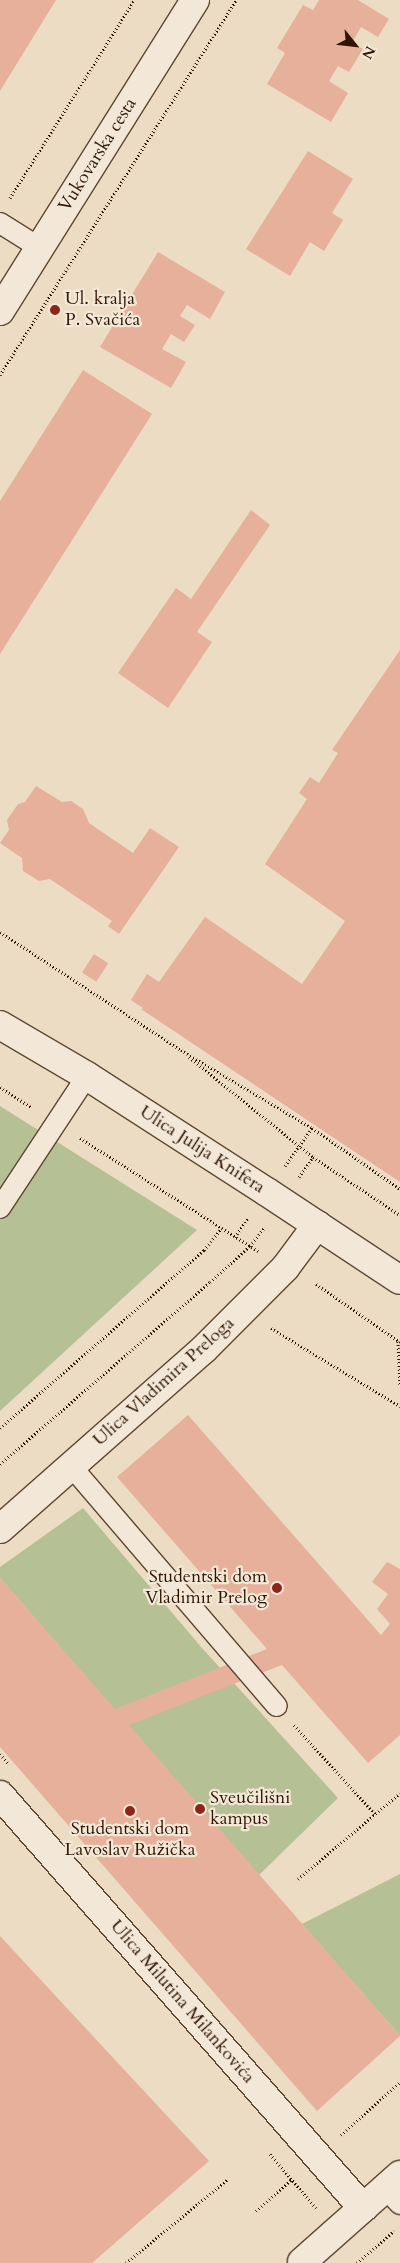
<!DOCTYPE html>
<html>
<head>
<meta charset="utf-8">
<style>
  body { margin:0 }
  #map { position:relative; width:400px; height:2263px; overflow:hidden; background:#ecdcc3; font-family:Cardo,serif }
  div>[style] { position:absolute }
  .green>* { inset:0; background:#b6c095 }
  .building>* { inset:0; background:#e6b09b; transform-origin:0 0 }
  .path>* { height:3px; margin-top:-1.5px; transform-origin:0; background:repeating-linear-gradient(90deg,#2f1602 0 1px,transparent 0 3.5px) }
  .roads { filter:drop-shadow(1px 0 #5e4832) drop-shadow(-1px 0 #5e4832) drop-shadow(0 1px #5e4832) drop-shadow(0 -1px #5e4832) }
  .service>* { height:20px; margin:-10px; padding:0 10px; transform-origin:10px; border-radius:10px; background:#f3e8d8 }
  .pedestrian>* { height:28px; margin:-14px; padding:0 14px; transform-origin:14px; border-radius:14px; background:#f3e8d8 }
  .minor>* { height:28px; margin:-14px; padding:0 14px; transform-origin:14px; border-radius:14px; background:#f3e8d8 }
  .secondary>* { height:28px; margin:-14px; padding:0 14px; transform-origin:14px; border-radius:14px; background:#f3e8d8 }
  .dots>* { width:14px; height:14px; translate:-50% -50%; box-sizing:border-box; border:2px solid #f3e8d8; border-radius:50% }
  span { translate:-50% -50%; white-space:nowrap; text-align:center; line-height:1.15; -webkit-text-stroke:4.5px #f3e8d8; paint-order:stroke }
  .street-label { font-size:18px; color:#2f1602 }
  .poi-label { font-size:18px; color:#2f1602 }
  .left { translate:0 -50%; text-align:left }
  .right { translate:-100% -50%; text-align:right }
  .north { position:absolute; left:330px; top:20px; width:50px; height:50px; -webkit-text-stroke:4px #f3e8d8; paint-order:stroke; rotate:119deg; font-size:14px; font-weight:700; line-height:20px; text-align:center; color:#2f1602 }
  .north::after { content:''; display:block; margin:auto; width:18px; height:22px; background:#2f1602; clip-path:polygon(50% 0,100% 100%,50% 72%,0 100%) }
</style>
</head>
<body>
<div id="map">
  <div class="green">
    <i style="clip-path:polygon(0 1106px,197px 1230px,0 1411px)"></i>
    <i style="clip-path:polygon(83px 1508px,202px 1648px,338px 1798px,259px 1875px,0 1578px,0 1567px)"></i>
    <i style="clip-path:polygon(400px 1874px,400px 2036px,302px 1924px)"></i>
  </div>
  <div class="building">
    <i style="clip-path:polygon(0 0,56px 0,0 91px)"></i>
    <i style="clip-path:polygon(319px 0,358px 0,389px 19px,378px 37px,361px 27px,352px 43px,363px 49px,349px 72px,338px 66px,329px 81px,348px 93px,331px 122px,267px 84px,285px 53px,277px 48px,303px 5px,313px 10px)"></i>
    <i style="clip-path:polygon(308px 151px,353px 179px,332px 213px,343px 220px,324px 251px,310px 242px,290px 276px,246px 249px)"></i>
    <i style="clip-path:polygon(158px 252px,225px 292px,210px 319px,187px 305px,180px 316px,195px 325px,184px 342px,171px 334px,162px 349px,186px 362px,171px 388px,100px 347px)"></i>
    <i style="clip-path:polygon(83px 370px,152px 414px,0 654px,0 501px)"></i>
    <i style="clip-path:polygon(251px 510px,270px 525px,197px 632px,212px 642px,168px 708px,118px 673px,176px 588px,191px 599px)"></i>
    <i style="clip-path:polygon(400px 650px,400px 1182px,141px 1009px,143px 1008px,131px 1000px,147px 974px,159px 982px,205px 917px,302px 984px,345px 921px,265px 864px,307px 799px,299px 793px,310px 777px,319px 783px,338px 753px,332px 750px)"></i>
    <i style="clip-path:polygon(36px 786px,62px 802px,71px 801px,83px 809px,89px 823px,133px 853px,150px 828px,179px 847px,119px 934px,108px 926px,112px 921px,50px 879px,39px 881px,23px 871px,22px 858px,0 843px,9px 830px,7px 820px,18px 804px,25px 802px)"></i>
    <i style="left:94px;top:954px;width:17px;height:22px;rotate:33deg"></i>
    <i style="clip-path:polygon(188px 1415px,381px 1635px,390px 1624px,377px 1609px,388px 1594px,372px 1582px,387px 1562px,400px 1569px,400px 1735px,368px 1763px,282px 1665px,129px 1725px,400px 2036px,317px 2111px,0 1747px,0 1578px,115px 1709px,267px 1649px,117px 1477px)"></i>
    <i style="clip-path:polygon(0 1936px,209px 2161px,92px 2263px,0 2263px)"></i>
  </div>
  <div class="path">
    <i style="left:10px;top:198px;width:234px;rotate:-57.9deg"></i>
    <i style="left:0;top:375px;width:443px;rotate:-57.8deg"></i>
    <i style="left:0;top:932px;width:216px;rotate:33.1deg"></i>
    <i style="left:181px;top:1050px;width:152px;rotate:30.8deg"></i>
    <i style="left:312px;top:1128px;width:107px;rotate:34.7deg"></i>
    <i style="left:189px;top:1057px;width:159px;rotate:38.9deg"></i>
    <i style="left:313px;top:1157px;width:105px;rotate:33.7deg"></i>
    <i style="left:0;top:1087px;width:38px;rotate:33deg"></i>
    <i style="left:80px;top:1138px;width:211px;rotate:32.4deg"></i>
    <i style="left:285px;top:1166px;width:47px;rotate:-54.6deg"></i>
    <i style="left:299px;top:1177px;width:24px;rotate:-55deg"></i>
    <i style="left:235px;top:1237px;width:23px;rotate:-56deg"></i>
    <i style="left:316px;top:1284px;width:102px;rotate:34.6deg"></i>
    <i style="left:271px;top:1328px;width:151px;rotate:31.2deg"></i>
    <i style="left:398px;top:1341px;width:45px;rotate:87.5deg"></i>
    <i style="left:0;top:1428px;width:271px;rotate:-41.1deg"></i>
    <i style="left:204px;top:1250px;width:28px;rotate:-51deg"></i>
    <i style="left:0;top:1464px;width:278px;rotate:-40.9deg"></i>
    <i style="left:210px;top:1282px;width:54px;rotate:-42deg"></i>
    <i style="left:250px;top:1246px;width:24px;rotate:-52deg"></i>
    <i style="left:294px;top:1725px;width:120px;rotate:47.7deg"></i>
    <i style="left:0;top:1754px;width:13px;rotate:48deg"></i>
    <i style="left:298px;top:1879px;width:133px;rotate:-40.1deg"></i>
    <i style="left:341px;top:2135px;width:79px;rotate:-41.9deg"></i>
    <i style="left:270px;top:2154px;width:71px;rotate:49.6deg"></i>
    <i style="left:256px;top:2211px;width:47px;rotate:-41.5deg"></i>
    <i style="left:126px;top:2263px;width:132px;rotate:-39.5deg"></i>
    <i style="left:357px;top:2263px;width:49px;rotate:-40.9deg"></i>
  </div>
  <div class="roads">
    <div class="service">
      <i style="left:0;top:223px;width:47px;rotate:32deg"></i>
      <i style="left:0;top:1208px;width:158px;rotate:-56.6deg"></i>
      <i style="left:71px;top:1466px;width:316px;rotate:49.4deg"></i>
      <i style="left:385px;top:2188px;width:22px;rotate:47deg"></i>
    </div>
    <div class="pedestrian">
      <i style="left:0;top:1795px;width:550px;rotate:48.69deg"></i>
    </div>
    <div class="minor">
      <i style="left:0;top:1025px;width:101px;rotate:30.4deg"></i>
      <i style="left:87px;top:1076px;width:214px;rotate:32.8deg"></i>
      <i style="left:267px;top:1192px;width:159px;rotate:33.5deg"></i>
      <i style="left:0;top:1529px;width:272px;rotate:-41.4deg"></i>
      <i style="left:204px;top:1349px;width:115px;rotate:-45deg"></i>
      <i style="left:285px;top:1268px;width:54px;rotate:-53.3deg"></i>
      <i style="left:302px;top:2262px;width:131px;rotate:-41.6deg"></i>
    </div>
    <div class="secondary">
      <i style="left:0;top:311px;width:367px;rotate:-57.9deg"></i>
    </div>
  </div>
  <div class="dots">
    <i style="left:55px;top:310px;background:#8f2418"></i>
    <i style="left:277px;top:1588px;background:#8f2418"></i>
    <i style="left:200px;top:1809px;background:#8f2418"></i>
    <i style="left:130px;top:1811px;background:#8f2418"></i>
  </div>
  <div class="street-label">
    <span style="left:98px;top:155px;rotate:-58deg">Vukovarska cesta</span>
    <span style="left:202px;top:1150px;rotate:33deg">Ulica Julija Knifera</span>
    <span style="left:164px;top:1382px;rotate:-42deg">Ulica Vladimira Preloga</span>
    <span style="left:182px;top:2002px;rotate:49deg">Ulica Milutina Milankovića</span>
  </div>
  <div class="poi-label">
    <span class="left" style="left:65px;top:310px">Ul. kralja<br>P. Svačića</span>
    <span class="right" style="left:267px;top:1588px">Studentski dom<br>Vladimir Prelog</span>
    <span class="left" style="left:210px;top:1809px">Sveučilišni<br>kampus</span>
    <span style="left:130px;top:1840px">Studentski dom<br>Lavoslav Ružička</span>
  </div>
  <div class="north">N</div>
</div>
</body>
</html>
